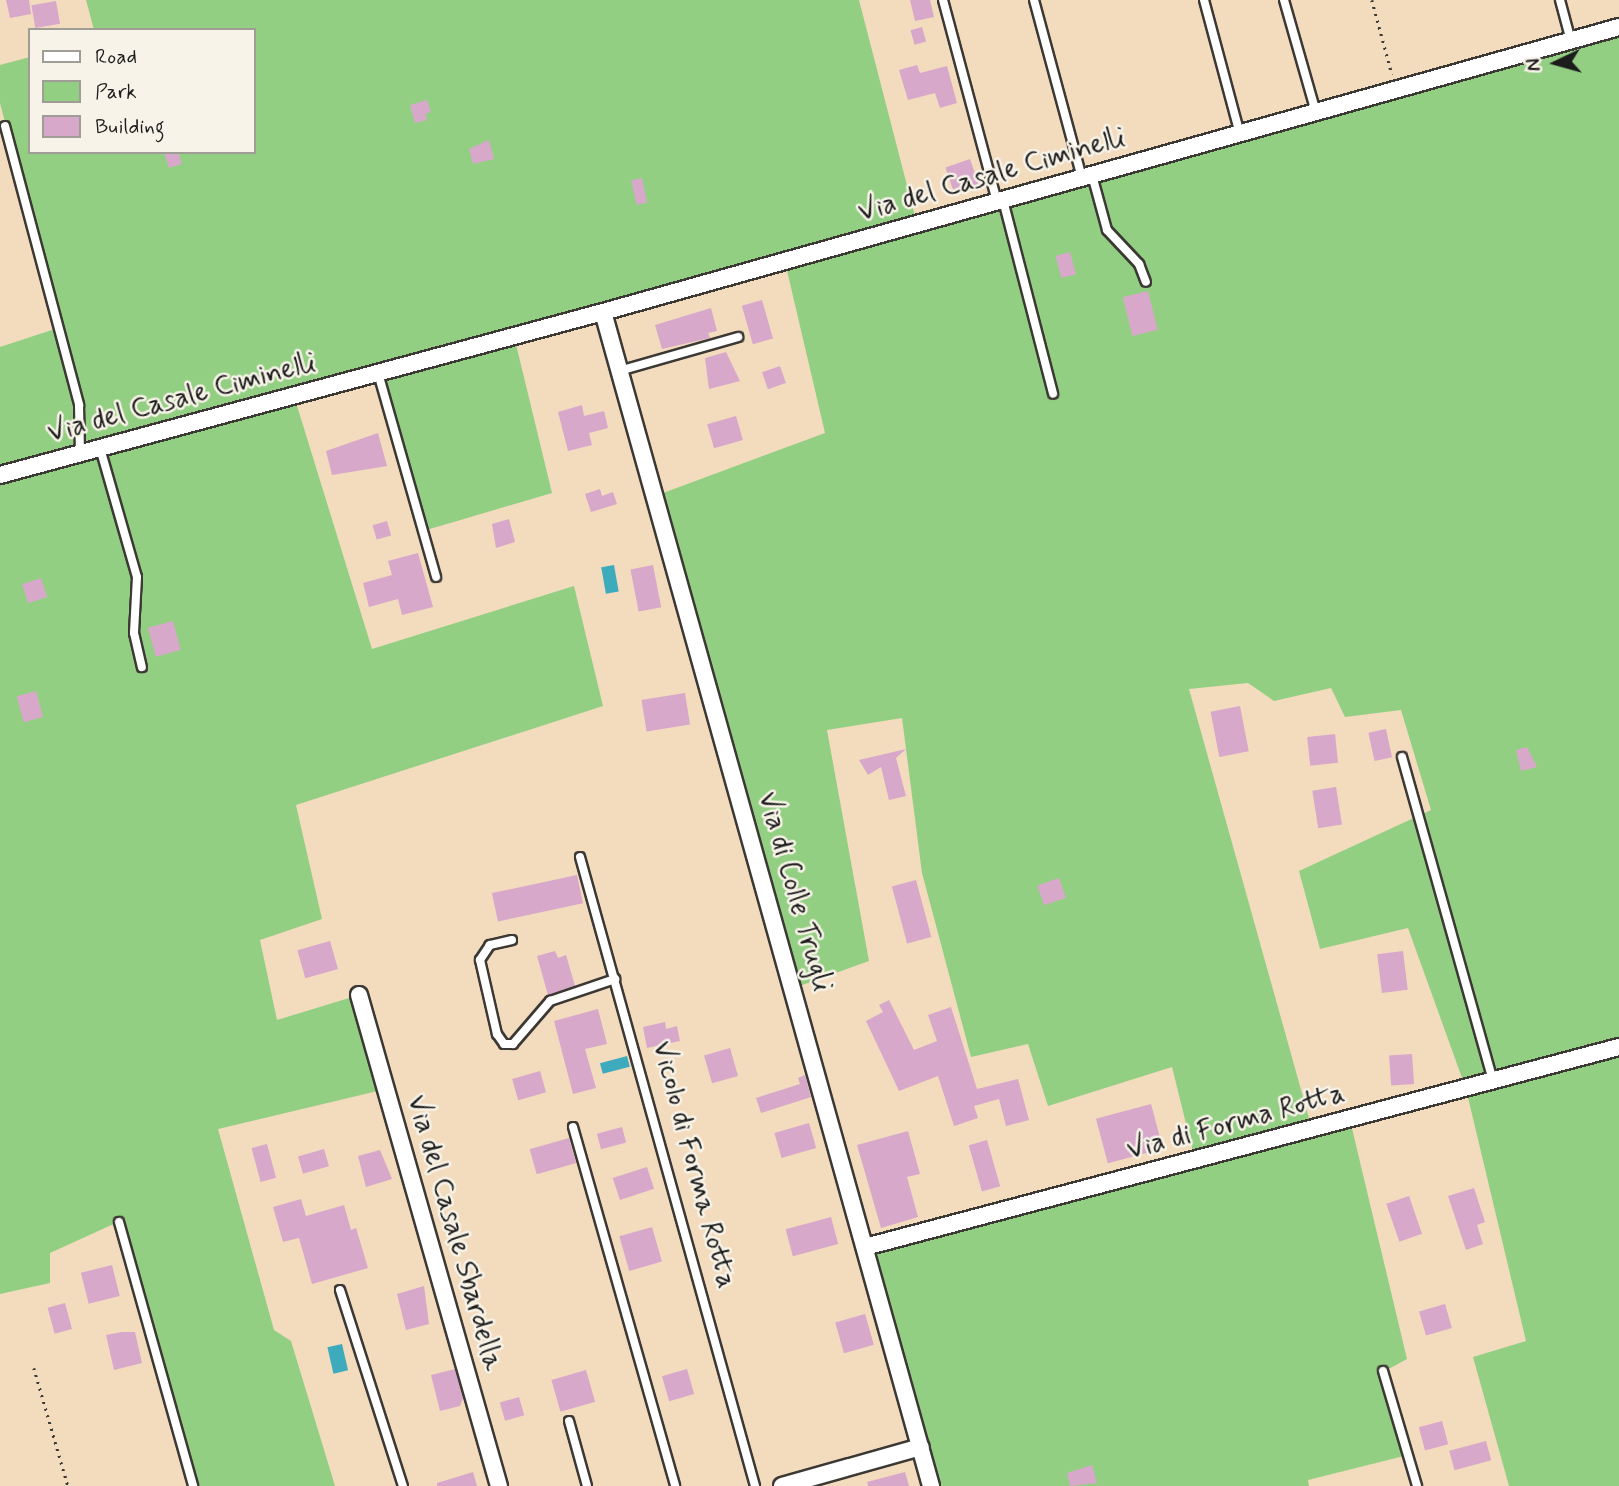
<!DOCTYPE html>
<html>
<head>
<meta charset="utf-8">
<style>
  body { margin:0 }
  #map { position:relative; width:1619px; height:1486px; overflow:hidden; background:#f3dbbe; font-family:Mynerve,sans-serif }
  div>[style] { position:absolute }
  .green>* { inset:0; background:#93cf83 }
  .water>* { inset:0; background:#3eabbd; transform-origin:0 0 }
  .building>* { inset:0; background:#d7a8ca; transform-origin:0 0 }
  .path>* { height:2.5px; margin-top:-1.25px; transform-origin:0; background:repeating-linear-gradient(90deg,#3c3934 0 2px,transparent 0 7px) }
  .roads { filter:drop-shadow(2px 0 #3c3934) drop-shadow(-2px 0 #3c3934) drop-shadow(0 2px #3c3934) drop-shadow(0 -2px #3c3934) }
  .lane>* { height:8px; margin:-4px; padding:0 4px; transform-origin:4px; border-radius:4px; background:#fff }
  .street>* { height:16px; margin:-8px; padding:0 8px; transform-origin:8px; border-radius:8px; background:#fff }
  span { translate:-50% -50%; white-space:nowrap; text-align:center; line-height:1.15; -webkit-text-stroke:5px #f7f3e8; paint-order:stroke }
  .street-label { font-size:28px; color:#1c1c1c }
  .legend { position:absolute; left:28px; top:28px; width:228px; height:126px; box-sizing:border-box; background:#f7f3e8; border:2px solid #9f9d96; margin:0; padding:9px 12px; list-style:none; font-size:21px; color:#1c1c1c }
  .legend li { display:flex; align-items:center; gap:14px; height:35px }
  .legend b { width:35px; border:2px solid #9f9d96 }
  .north { position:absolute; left:1521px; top:28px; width:70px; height:70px; -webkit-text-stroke:5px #f7f3e8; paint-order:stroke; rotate:265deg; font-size:19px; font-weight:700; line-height:28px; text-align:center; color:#1c1c1c }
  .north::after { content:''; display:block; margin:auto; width:24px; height:32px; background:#1c1c1c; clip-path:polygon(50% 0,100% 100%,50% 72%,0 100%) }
</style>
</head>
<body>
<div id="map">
  <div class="green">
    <i style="clip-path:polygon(86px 0,859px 0,917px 224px,1619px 27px,1619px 1486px,1509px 1486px,1473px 1357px,1526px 1341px,1466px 1089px,1408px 928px,1320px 949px,1299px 871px,1431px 810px,1401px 710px,1345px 717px,1331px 688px,1274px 701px,1248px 683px,1189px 689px,1312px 1129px,1350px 1120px,1407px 1359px,1383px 1372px,1408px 1455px,1308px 1480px,1309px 1486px,931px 1486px,865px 1247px,1195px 1160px,1172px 1067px,1048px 1106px,1028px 1044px,971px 1057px,922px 873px,902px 718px,827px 730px,869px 961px,794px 988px,655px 496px,825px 433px,785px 262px,514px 336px,552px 493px,423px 531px,378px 373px,294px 396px,372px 649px,574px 586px,603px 706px,296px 805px,322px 919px,260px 940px,277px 1020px,359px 995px,386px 1089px,218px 1129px,274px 1330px,291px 1341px,335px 1486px,193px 1486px,118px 1222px,50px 1253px,50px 1283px,0 1294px,0 347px,58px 328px,0 103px,0 65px,30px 57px,30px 152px,254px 152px,254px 30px,94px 30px)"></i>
  </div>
  <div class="water">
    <i style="left:614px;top:565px;width:27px;height:13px;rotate:80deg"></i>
    <i style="left:627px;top:1056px;width:11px;height:28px;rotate:75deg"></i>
    <i style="left:342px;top:1344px;width:27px;height:15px;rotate:77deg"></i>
  </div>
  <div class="building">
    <i style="clip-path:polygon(6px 0,29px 0,31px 14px,10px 18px)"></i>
    <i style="clip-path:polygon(910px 0,930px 0,934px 17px,915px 21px)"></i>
    <i style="left:56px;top:1px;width:23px;height:25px;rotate:80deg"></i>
    <i style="left:922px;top:27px;width:15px;height:12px;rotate:74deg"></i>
    <i style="clip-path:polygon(917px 65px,920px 73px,947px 66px,957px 103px,940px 108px,935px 93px,908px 100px,899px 70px)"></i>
    <i style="clip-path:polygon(427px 100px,431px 112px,425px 114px,427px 120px,415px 123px,410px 105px)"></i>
    <i style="clip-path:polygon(489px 140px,494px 159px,473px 164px,469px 149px)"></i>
    <i style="clip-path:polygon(164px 152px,178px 152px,182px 164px,169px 168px)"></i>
    <i style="left:970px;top:159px;width:28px;height:26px;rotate:71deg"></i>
    <i style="left:642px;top:178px;width:25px;height:11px;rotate:78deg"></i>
    <i style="left:1070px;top:252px;width:23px;height:15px;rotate:75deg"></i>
    <i style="left:1148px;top:291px;width:40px;height:26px;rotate:76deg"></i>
    <i style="left:762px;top:300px;width:40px;height:21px;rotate:74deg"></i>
    <i style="clip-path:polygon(711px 308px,717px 331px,708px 333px,710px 338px,662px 349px,655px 325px)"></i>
    <i style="clip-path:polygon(726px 352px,740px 381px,709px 389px,705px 358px)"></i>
    <i style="left:780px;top:366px;width:18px;height:19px;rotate:71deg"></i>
    <i style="clip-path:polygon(582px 405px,584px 416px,604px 411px,608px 428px,589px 433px,592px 445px,568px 451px,558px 412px)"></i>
    <i style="left:736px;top:416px;width:25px;height:30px;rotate:74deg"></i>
    <i style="clip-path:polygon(378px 433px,387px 466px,332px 475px,326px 451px)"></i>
    <i style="clip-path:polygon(600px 489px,602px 496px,613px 492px,617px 504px,591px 512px,585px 494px)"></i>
    <i style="clip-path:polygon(509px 519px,515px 542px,496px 548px,492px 524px)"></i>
    <i style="left:387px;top:521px;width:15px;height:15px;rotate:74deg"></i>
    <i style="clip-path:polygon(418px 553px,433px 607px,402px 615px,398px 599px,369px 607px,363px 583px,392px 575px,388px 561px)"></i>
    <i style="left:653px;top:565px;width:43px;height:23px;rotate:79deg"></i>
    <i style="left:41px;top:578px;width:20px;height:20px;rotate:72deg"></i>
    <i style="left:173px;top:621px;width:30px;height:26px;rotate:75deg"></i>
    <i style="left:36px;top:691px;width:27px;height:20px;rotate:75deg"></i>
    <i style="left:685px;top:693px;width:32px;height:44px;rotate:81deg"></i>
    <i style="left:1240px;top:706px;width:46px;height:30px;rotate:79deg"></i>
    <i style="left:1386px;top:729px;width:29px;height:18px;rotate:78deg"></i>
    <i style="left:1335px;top:734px;width:29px;height:28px;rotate:84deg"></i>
    <i style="clip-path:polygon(1527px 747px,1537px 767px,1521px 771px,1516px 750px)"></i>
    <i style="clip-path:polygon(906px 749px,896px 758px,906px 796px,889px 800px,881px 767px,868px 775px,859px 760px)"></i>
    <i style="left:1336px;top:787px;width:38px;height:24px;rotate:81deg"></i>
    <i style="left:577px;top:875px;width:29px;height:87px;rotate:78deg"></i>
    <i style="left:1059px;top:878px;width:21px;height:23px;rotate:71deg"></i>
    <i style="left:916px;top:880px;width:59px;height:25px;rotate:75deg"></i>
    <i style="left:330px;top:941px;width:29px;height:34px;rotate:74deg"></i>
    <i style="clip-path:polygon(555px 951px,558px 958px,566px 955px,575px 986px,548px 995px,537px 956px)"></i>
    <i style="left:1403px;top:951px;width:39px;height:26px;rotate:83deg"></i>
    <i style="clip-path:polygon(889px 1000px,914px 1050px,937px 1041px,928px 1015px,951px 1007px,977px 1089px,1018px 1079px,1029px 1120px,1006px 1126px,999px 1099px,974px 1106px,978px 1118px,954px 1126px,938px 1076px,899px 1091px,866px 1021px,883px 1012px,879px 1005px)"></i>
    <i style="clip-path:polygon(598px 1009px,607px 1044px,585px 1049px,596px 1088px,573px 1094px,554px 1021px)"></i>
    <i style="clip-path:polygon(665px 1022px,666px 1029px,677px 1026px,680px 1041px,647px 1048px,643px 1027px)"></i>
    <i style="left:730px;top:1048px;width:29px;height:27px;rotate:74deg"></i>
    <i style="left:1412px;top:1054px;width:30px;height:23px;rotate:86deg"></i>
    <i style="left:540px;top:1071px;width:22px;height:29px;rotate:74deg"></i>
    <i style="clip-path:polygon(805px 1075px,811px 1097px,761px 1113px,756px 1098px,800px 1084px,798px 1078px)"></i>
    <i style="left:1151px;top:1104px;width:46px;height:57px;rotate:75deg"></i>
    <i style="left:809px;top:1123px;width:26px;height:36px;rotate:74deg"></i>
    <i style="left:622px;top:1127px;width:16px;height:26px;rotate:75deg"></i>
    <i style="clip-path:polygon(908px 1131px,920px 1174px,907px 1177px,918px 1217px,881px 1228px,857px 1145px)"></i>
    <i style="left:569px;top:1138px;width:26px;height:41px;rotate:74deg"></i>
    <i style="left:987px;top:1140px;width:48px;height:19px;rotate:74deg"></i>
    <i style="left:267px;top:1144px;width:35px;height:16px;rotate:75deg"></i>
    <i style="left:324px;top:1149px;width:18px;height:27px;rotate:74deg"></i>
    <i style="clip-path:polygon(380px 1150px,392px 1179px,366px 1187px,358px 1156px)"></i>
    <i style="left:647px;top:1167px;width:23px;height:36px;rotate:72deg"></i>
    <i style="clip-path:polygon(1474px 1188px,1485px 1222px,1477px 1225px,1483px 1244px,1466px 1250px,1448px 1196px)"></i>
    <i style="left:1409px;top:1196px;width:40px;height:24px;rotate:71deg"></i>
    <i style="clip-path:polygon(301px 1199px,306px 1216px,344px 1205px,351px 1230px,356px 1228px,368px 1268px,312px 1284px,299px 1238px,283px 1242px,273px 1207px)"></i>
    <i style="left:831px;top:1217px;width:28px;height:47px;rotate:75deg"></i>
    <i style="left:652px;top:1227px;width:36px;height:34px;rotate:74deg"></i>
    <i style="left:112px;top:1265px;width:32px;height:32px;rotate:76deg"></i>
    <i style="clip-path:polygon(424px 1286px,429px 1324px,406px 1330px,397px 1294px)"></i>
    <i style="left:65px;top:1303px;width:27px;height:18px;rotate:75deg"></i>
    <i style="left:1445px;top:1304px;width:25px;height:27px;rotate:74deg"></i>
    <i style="left:865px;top:1314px;width:32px;height:31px;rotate:74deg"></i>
    <i style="clip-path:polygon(122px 1332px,135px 1332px,142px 1363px,114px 1370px,106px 1335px)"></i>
    <i style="clip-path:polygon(455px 1369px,463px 1398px,460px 1406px,440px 1411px,431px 1375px)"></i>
    <i style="left:687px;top:1369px;width:26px;height:26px;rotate:74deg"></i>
    <i style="left:586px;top:1370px;width:33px;height:36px;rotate:74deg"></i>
    <i style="left:519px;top:1397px;width:19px;height:20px;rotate:74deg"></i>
    <i style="left:1442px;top:1421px;width:24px;height:24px;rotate:75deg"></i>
    <i style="left:1486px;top:1441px;width:20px;height:38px;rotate:75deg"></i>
    <i style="clip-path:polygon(1092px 1465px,1097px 1483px,1070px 1486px,1067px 1473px)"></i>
    <i style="clip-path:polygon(473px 1472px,477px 1486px,437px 1486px,437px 1483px)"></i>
    <i style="clip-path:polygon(905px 1472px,909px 1486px,868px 1486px,867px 1482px)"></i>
  </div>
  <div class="path">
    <i style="left:1372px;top:0;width:77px;rotate:74.9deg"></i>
    <i style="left:34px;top:1368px;width:123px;rotate:73.9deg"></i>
  </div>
  <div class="roads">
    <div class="lane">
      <i style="left:943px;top:0;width:209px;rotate:75deg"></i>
      <i style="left:1034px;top:0;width:184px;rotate:74.9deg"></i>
      <i style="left:1204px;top:0;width:139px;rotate:75deg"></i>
      <i style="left:1284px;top:0;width:116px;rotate:74.1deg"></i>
      <i style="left:1560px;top:0;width:42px;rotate:75deg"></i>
      <i style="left:5px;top:126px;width:289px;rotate:75.1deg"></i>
      <i style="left:79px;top:405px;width:48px;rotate:88.8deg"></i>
      <i style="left:1092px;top:175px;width:57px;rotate:74.7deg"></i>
      <i style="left:1107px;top:230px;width:47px;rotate:46.7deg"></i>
      <i style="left:1139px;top:264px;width:19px;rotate:69deg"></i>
      <i style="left:1003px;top:200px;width:200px;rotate:75.5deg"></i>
      <i style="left:619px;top:371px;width:124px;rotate:-15.9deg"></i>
      <i style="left:378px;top:373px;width:212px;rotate:74.1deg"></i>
      <i style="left:100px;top:448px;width:134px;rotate:74deg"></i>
      <i style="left:137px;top:577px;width:56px;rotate:93.1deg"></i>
      <i style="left:134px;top:633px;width:35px;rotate:77deg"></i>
      <i style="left:1402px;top:757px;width:337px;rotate:74.3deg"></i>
      <i style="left:580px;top:857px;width:653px;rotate:74.45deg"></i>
      <i style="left:512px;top:940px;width:23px;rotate:167deg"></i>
      <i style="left:490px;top:945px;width:18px;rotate:124deg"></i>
      <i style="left:480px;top:960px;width:76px;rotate:77.1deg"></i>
      <i style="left:497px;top:1034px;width:12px;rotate:55deg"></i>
      <i style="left:504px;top:1044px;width:9px"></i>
      <i style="left:513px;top:1044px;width:57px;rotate:-49.3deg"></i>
      <i style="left:550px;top:1001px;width:69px;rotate:-18.7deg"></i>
      <i style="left:573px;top:1127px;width:373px;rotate:74.1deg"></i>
      <i style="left:119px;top:1222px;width:274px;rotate:74.3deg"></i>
      <i style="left:340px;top:1290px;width:206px;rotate:72.2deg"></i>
      <i style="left:1383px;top:1371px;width:120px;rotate:73.5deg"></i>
      <i style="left:569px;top:1421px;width:67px;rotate:74.5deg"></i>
    </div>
    <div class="street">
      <i style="left:603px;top:312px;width:1219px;rotate:74.39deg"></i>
      <i style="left:0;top:475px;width:625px;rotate:-15.13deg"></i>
      <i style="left:603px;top:312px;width:1055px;rotate:-15.67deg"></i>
      <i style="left:359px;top:995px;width:511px;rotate:74.09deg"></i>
      <i style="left:865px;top:1247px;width:780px;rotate:-14.86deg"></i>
      <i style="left:782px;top:1486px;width:144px;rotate:-15.7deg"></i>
    </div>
  </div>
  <div class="street-label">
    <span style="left:992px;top:176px;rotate:-16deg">Via del Casale Ciminelli</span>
    <span style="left:182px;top:399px;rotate:-15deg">Via del Casale Ciminelli</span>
    <span style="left:794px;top:892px;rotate:74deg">Via di Colle Trugli</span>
    <span style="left:1236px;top:1123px;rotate:-15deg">Via di Forma Rotta</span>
    <span style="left:693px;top:1165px;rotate:75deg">Vicolo di Forma Rotta</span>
    <span style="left:454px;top:1233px;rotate:74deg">Via del Casale Sbardella</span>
  </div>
  <ul class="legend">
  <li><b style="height:9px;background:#fff"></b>Road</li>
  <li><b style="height:19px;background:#93cf83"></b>Park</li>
  <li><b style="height:19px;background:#d7a8ca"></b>Building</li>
  </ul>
  <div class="north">N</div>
</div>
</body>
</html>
